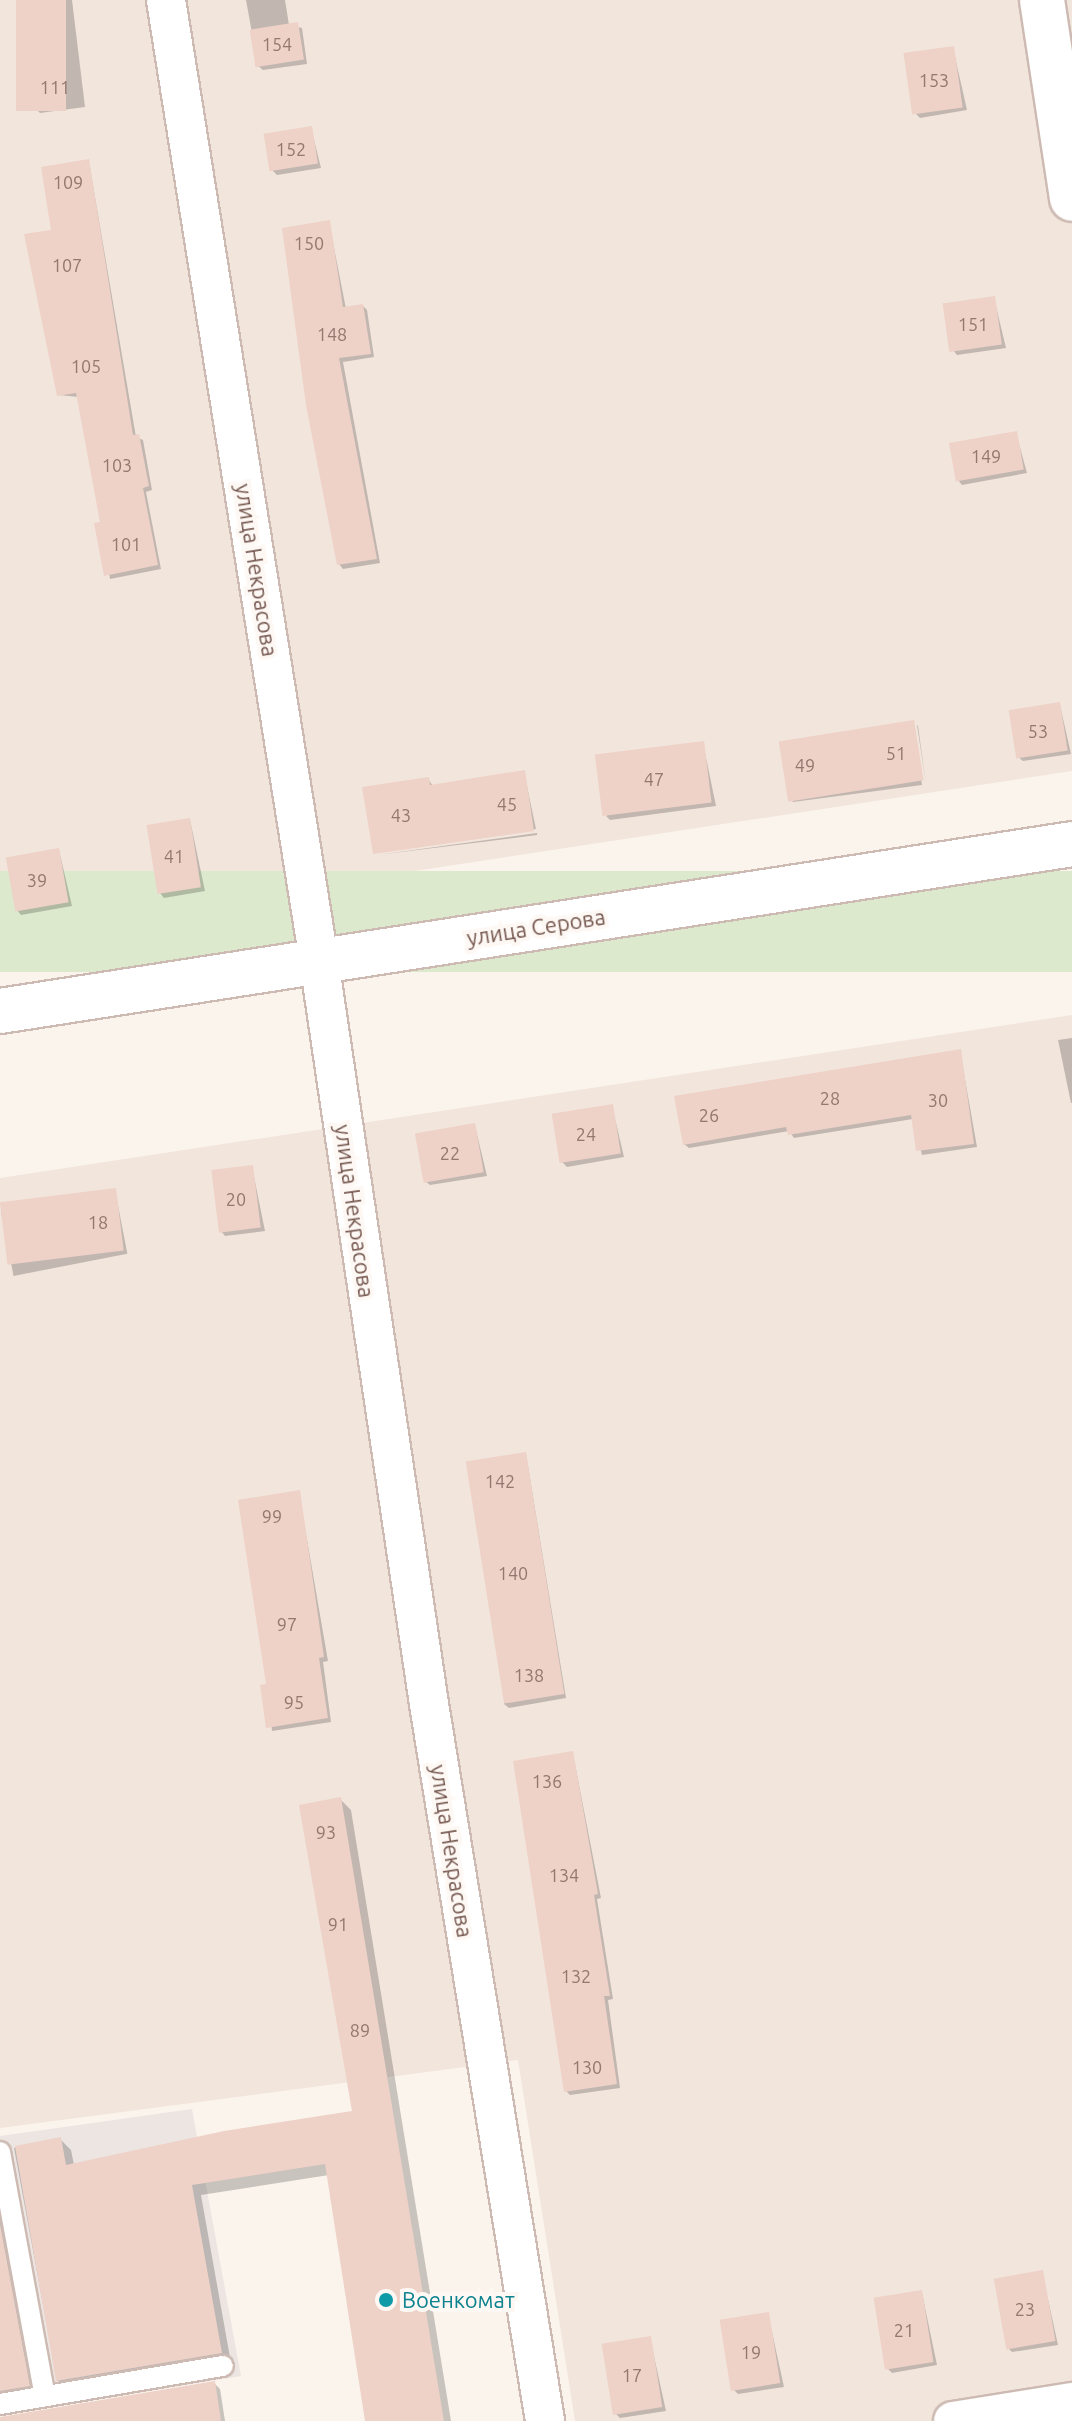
<!DOCTYPE html>
<html>
<head>
<meta charset="utf-8">
<style>
  body { margin:0 }
  #map { position:relative; width:1072px; height:2421px; overflow:hidden; background:#fbf4ed; font-family:Ubuntu,sans-serif }
  div>[style] { position:absolute }
  .residential>* { inset:0; background:#f2e5dc }
  .industrial>* { inset:0; background:#ece5e2 }
  .green>* { inset:0; background:#dce9cc; transform-origin:0 0 }
  .shadow>* { inset:0; background:#0003; transform-origin:0 0 }
  .building>* { inset:0; background:#eed1c7; transform-origin:0 0 }
  .roads { filter:drop-shadow(2px 0 #cdbbb3) drop-shadow(-2px 0 #cdbbb3) drop-shadow(0 2px #cdbbb3) drop-shadow(0 -2px #cdbbb3) }
  .lane>* { height:20px; margin:-10px; padding:0 10px; transform-origin:10px; border-radius:10px; background:#fff }
  .street>* { height:38px; margin:-19px; padding:0 19px; transform-origin:19px; border-radius:19px; background:#fff }
  .secondary>* { height:44px; margin:-22px; padding:0 22px; transform-origin:22px; border-radius:22px; background:#fff }
  .dots>* { width:22px; height:22px; translate:-50% -50%; box-sizing:border-box; border:4px solid #fef8f4; border-radius:50% }
  span { translate:-50% -50%; white-space:nowrap; text-align:center; line-height:1.15; -webkit-text-stroke:8px #fef8f4; paint-order:stroke }
  .number-label { font-size:18px; color:#94776e }
  .number-label span { -webkit-text-stroke-width:0 }
  .street-label { font-size:22px; color:#765951 }
  .culture-label { font-size:22px; color:#0d838f }
  .left { translate:0 -50%; text-align:left }
</style>
</head>
<body>
<div id="map">
  <div class="residential">
    <i style="clip-path:polygon(0 0,1072px 0,1072px 771px,0 934px)"></i>
    <i style="clip-path:polygon(1072px 1015px,1072px 2421px,575px 2421px,518px 2060px,0 2128px,0 1178px)"></i>
  </div>
  <div class="industrial">
    <i style="clip-path:polygon(192px 2109px,241px 2376px,0 2416px,0 2136px)"></i>
  </div>
  <div class="green">
    <i style="left:1072px;top:871px;width:101px;height:1085px;rotate:90deg"></i>
  </div>
  <div class="shadow">
    <i style="clip-path:polygon(17px 0,72px 0,85px 107px,40px 113px,36px 109px)"></i>
    <i style="clip-path:polygon(246px 0,285px 0,289px 25px,302px 28px,307px 64px,263px 70px,258px 66px)"></i>
    <i style="clip-path:polygon(953px 48px,967px 110px,920px 118px,916px 114px)"></i>
    <i style="clip-path:polygon(311px 128px,321px 168px,277px 175px,272px 170px)"></i>
    <i style="clip-path:polygon(89px 162px,136px 437px,143px 440px,152px 490px,146px 492px,161px 569px,110px 579px,79px 397px,59px 395px,54px 231px)"></i>
    <i style="clip-path:polygon(329px 222px,346px 309px,363px 306px,367px 310px,374px 357px,343px 362px,380px 563px,343px 569px,339px 564px)"></i>
    <i style="clip-path:polygon(994px 298px,1006px 348px,957px 355px,953px 350px)"></i>
    <i style="clip-path:polygon(1016px 433px,1027px 473px,962px 485px,958px 480px)"></i>
    <i style="clip-path:polygon(1060px 705px,1071px 754px,1023px 761px,1018px 757px)"></i>
    <i style="clip-path:polygon(913px 722px,922px 785px,793px 802px,789px 797px)"></i>
    <i style="clip-path:polygon(917px 725px,918px 726px,926px 784px)"></i>
    <i style="clip-path:polygon(703px 743px,716px 806px,610px 820px,606px 816px)"></i>
    <i style="clip-path:polygon(524px 772px,536px 829px,375px 853px,365px 789px,428px 779px,433px 786px)"></i>
    <i style="clip-path:polygon(190px 820px,205px 891px,164px 898px,160px 893px)"></i>
    <i style="clip-path:polygon(537px 833px,537px 835px,377px 855px)"></i>
    <i style="clip-path:polygon(59px 850px,72px 906px,21px 915px,17px 910px)"></i>
    <i style="clip-path:polygon(1072px 1038px,1072px 1103px,1071px 1103px,1058px 1040px)"></i>
    <i style="clip-path:polygon(960px 1051px,977px 1147px,922px 1155px,913px 1119px,794px 1138px,789px 1131px,689px 1148px,684px 1144px)"></i>
    <i style="clip-path:polygon(612px 1106px,624px 1157px,567px 1167px,562px 1162px)"></i>
    <i style="clip-path:polygon(475px 1126px,487px 1176px,430px 1185px,425px 1181px)"></i>
    <i style="clip-path:polygon(252px 1167px,265px 1231px,225px 1236px,221px 1231px)"></i>
    <i style="left:115px;top:1190px;width:65px;height:116px;rotate:79deg"></i>
    <i style="clip-path:polygon(526px 1454px,566px 1698px,509px 1708px,504px 1704px)"></i>
    <i style="clip-path:polygon(299px 1493px,328px 1661px,323px 1662px,331px 1722px,272px 1731px,268px 1686px)"></i>
    <i style="clip-path:polygon(573px 1754px,601px 1898px,597px 1899px,613px 1999px,608px 2000px,620px 2088px,570px 2095px,566px 2091px)"></i>
    <i style="clip-path:polygon(341px 1800px,351px 1810px,451px 2421px,367px 2421px,329px 2175px,201px 2195px,231px 2363px,68px 2391px,57px 2380px,14px 2148px,61px 2140px,71px 2150px,74px 2165px,354px 2112px)"></i>
    <i style="clip-path:polygon(0 2198px,35px 2392px,0 2399px)"></i>
    <i style="clip-path:polygon(1042px 2272px,1058px 2345px,1012px 2352px,1008px 2348px)"></i>
    <i style="clip-path:polygon(922px 2293px,937px 2365px,892px 2373px,887px 2368px)"></i>
    <i style="clip-path:polygon(768px 2314px,784px 2387px,738px 2394px,734px 2390px)"></i>
    <i style="clip-path:polygon(650px 2338px,666px 2411px,620px 2418px,616px 2414px)"></i>
    <i style="clip-path:polygon(214px 2383px,220px 2389px,225px 2421px,0 2421px)"></i>
  </div>
  <div class="building">
    <i style="left:16px;top:0;width:50px;height:111px"></i>
    <i style="left:298px;top:22px;width:38px;height:49px;rotate:81deg"></i>
    <i style="left:954px;top:46px;width:62px;height:51px;rotate:82deg"></i>
    <i style="left:312px;top:126px;width:38px;height:49px;rotate:81deg"></i>
    <i style="clip-path:polygon(89px 159px,133px 435px,139px 434px,149px 486px,143px 488px,158px 565px,104px 576px,94px 523px,100px 522px,76px 393px,57px 396px,24px 234px,51px 230px,41px 167px)"></i>
    <i style="clip-path:polygon(330px 220px,343px 307px,363px 304px,371px 354px,339px 358px,377px 559px,337px 565px,306px 405px,282px 228px)"></i>
    <i style="left:995px;top:296px;width:49px;height:53px;rotate:82deg"></i>
    <i style="left:1017px;top:431px;width:39px;height:69px;rotate:80deg"></i>
    <i style="left:1060px;top:702px;width:49px;height:52px;rotate:81deg"></i>
    <i style="left:914px;top:720px;width:61px;height:137px;rotate:81deg"></i>
    <i style="left:704px;top:741px;width:62px;height:110px;rotate:83deg"></i>
    <i style="clip-path:polygon(525px 770px,534px 831px,373px 854px,362px 787px,429px 777px,430px 785px)"></i>
    <i style="left:190px;top:818px;width:70px;height:44px;rotate:81deg"></i>
    <i style="left:59px;top:848px;width:55px;height:54px;rotate:80deg"></i>
    <i style="clip-path:polygon(961px 1049px,974px 1144px,916px 1151px,911px 1115px,788px 1135px,786px 1127px,683px 1145px,674px 1096px)"></i>
    <i style="left:613px;top:1104px;width:50px;height:62px;rotate:81deg"></i>
    <i style="left:475px;top:1123px;width:50px;height:61px;rotate:80deg"></i>
    <i style="left:253px;top:1165px;width:63px;height:42px;rotate:83deg"></i>
    <i style="left:116px;top:1188px;width:63px;height:117px;rotate:83deg"></i>
    <i style="left:526px;top:1452px;width:245px;height:61px;rotate:81deg"></i>
    <i style="clip-path:polygon(300px 1490px,324px 1657px,319px 1658px,328px 1718px,266px 1728px,260px 1685px,266px 1684px,238px 1500px)"></i>
    <i style="clip-path:polygon(573px 1751px,598px 1894px,594px 1895px,610px 1996px,604px 1996px,617px 2084px,564px 2092px,513px 1761px)"></i>
    <i style="clip-path:polygon(341px 1797px,444px 2421px,365px 2421px,325px 2164px,192px 2185px,222px 2353px,56px 2381px,15px 2146px,61px 2137px,66px 2165px,224px 2131px,352px 2111px,299px 1805px)"></i>
    <i style="clip-path:polygon(0 2224px,30px 2386px,0 2391px)"></i>
    <i style="left:1043px;top:2270px;width:72px;height:50px;rotate:80deg"></i>
    <i style="left:922px;top:2290px;width:73px;height:49px;rotate:81deg"></i>
    <i style="left:769px;top:2312px;width:72px;height:50px;rotate:81deg"></i>
    <i style="left:651px;top:2336px;width:72px;height:50px;rotate:81deg"></i>
    <i style="clip-path:polygon(215px 2381px,221px 2421px,0 2421px,0 2417px)"></i>
  </div>
  <div class="roads">
    <div class="lane">
      <i style="left:0;top:2152px;width:248px;rotate:79.6deg"></i>
      <i style="left:0;top:2404px;width:226px;rotate:-9.7deg"></i>
    </div>
    <div class="street">
      <i style="left:166px;top:0;width:973px;rotate:80.95deg"></i>
      <i style="left:319px;top:961px;width:751px;rotate:81.58deg"></i>
      <i style="left:429px;top:1704px;width:726px;rotate:80.81deg"></i>
      <i style="left:953px;top:2421px;width:121px;rotate:-9.1deg"></i>
    </div>
    <div class="secondary">
      <i style="left:1042px;top:0;width:201px;rotate:81.4deg"></i>
      <i style="left:0;top:1011px;width:1085px;rotate:-8.85deg"></i>
    </div>
  </div>
  <div class="dots">
    <i style="left:386px;top:2300px;background:#0f9aa8"></i>
  </div>
  <div class="number-label">
    <span style="left:277px;top:44px">154</span>
    <span style="left:934px;top:80px">153</span>
    <span style="left:55px;top:87px">111</span>
    <span style="left:291px;top:149px">152</span>
    <span style="left:68px;top:182px">109</span>
    <span style="left:309px;top:243px">150</span>
    <span style="left:67px;top:265px">107</span>
    <span style="left:973px;top:324px">151</span>
    <span style="left:332px;top:334px">148</span>
    <span style="left:86px;top:366px">105</span>
    <span style="left:986px;top:456px">149</span>
    <span style="left:117px;top:465px">103</span>
    <span style="left:126px;top:544px">101</span>
    <span style="left:1038px;top:731px">53</span>
    <span style="left:896px;top:753px">51</span>
    <span style="left:805px;top:765px">49</span>
    <span style="left:654px;top:779px">47</span>
    <span style="left:507px;top:804px">45</span>
    <span style="left:401px;top:815px">43</span>
    <span style="left:174px;top:856px">41</span>
    <span style="left:37px;top:880px">39</span>
    <span style="left:830px;top:1098px">28</span>
    <span style="left:938px;top:1100px">30</span>
    <span style="left:709px;top:1115px">26</span>
    <span style="left:586px;top:1134px">24</span>
    <span style="left:450px;top:1153px">22</span>
    <span style="left:236px;top:1199px">20</span>
    <span style="left:98px;top:1222px">18</span>
    <span style="left:500px;top:1481px">142</span>
    <span style="left:272px;top:1516px">99</span>
    <span style="left:513px;top:1573px">140</span>
    <span style="left:287px;top:1624px">97</span>
    <span style="left:529px;top:1675px">138</span>
    <span style="left:294px;top:1702px">95</span>
    <span style="left:547px;top:1781px">136</span>
    <span style="left:326px;top:1832px">93</span>
    <span style="left:564px;top:1875px">134</span>
    <span style="left:338px;top:1924px">91</span>
    <span style="left:576px;top:1976px">132</span>
    <span style="left:360px;top:2030px">89</span>
    <span style="left:587px;top:2067px">130</span>
    <span style="left:1025px;top:2309px">23</span>
    <span style="left:904px;top:2330px">21</span>
    <span style="left:751px;top:2352px">19</span>
    <span style="left:632px;top:2375px">17</span>
  </div>
  <div class="street-label">
    <span style="left:257px;top:570px;rotate:81deg">улица Некрасова</span>
    <span style="left:536px;top:927px;rotate:-9deg">улица Серова</span>
    <span style="left:355px;top:1211px;rotate:82deg">улица Некрасова</span>
    <span style="left:452px;top:1851px;rotate:81deg">улица Некрасова</span>
  </div>
  <div class="culture-label">
    <span class="left" style="left:402px;top:2300px">Военкомат</span>
  </div>
</div>
</body>
</html>
